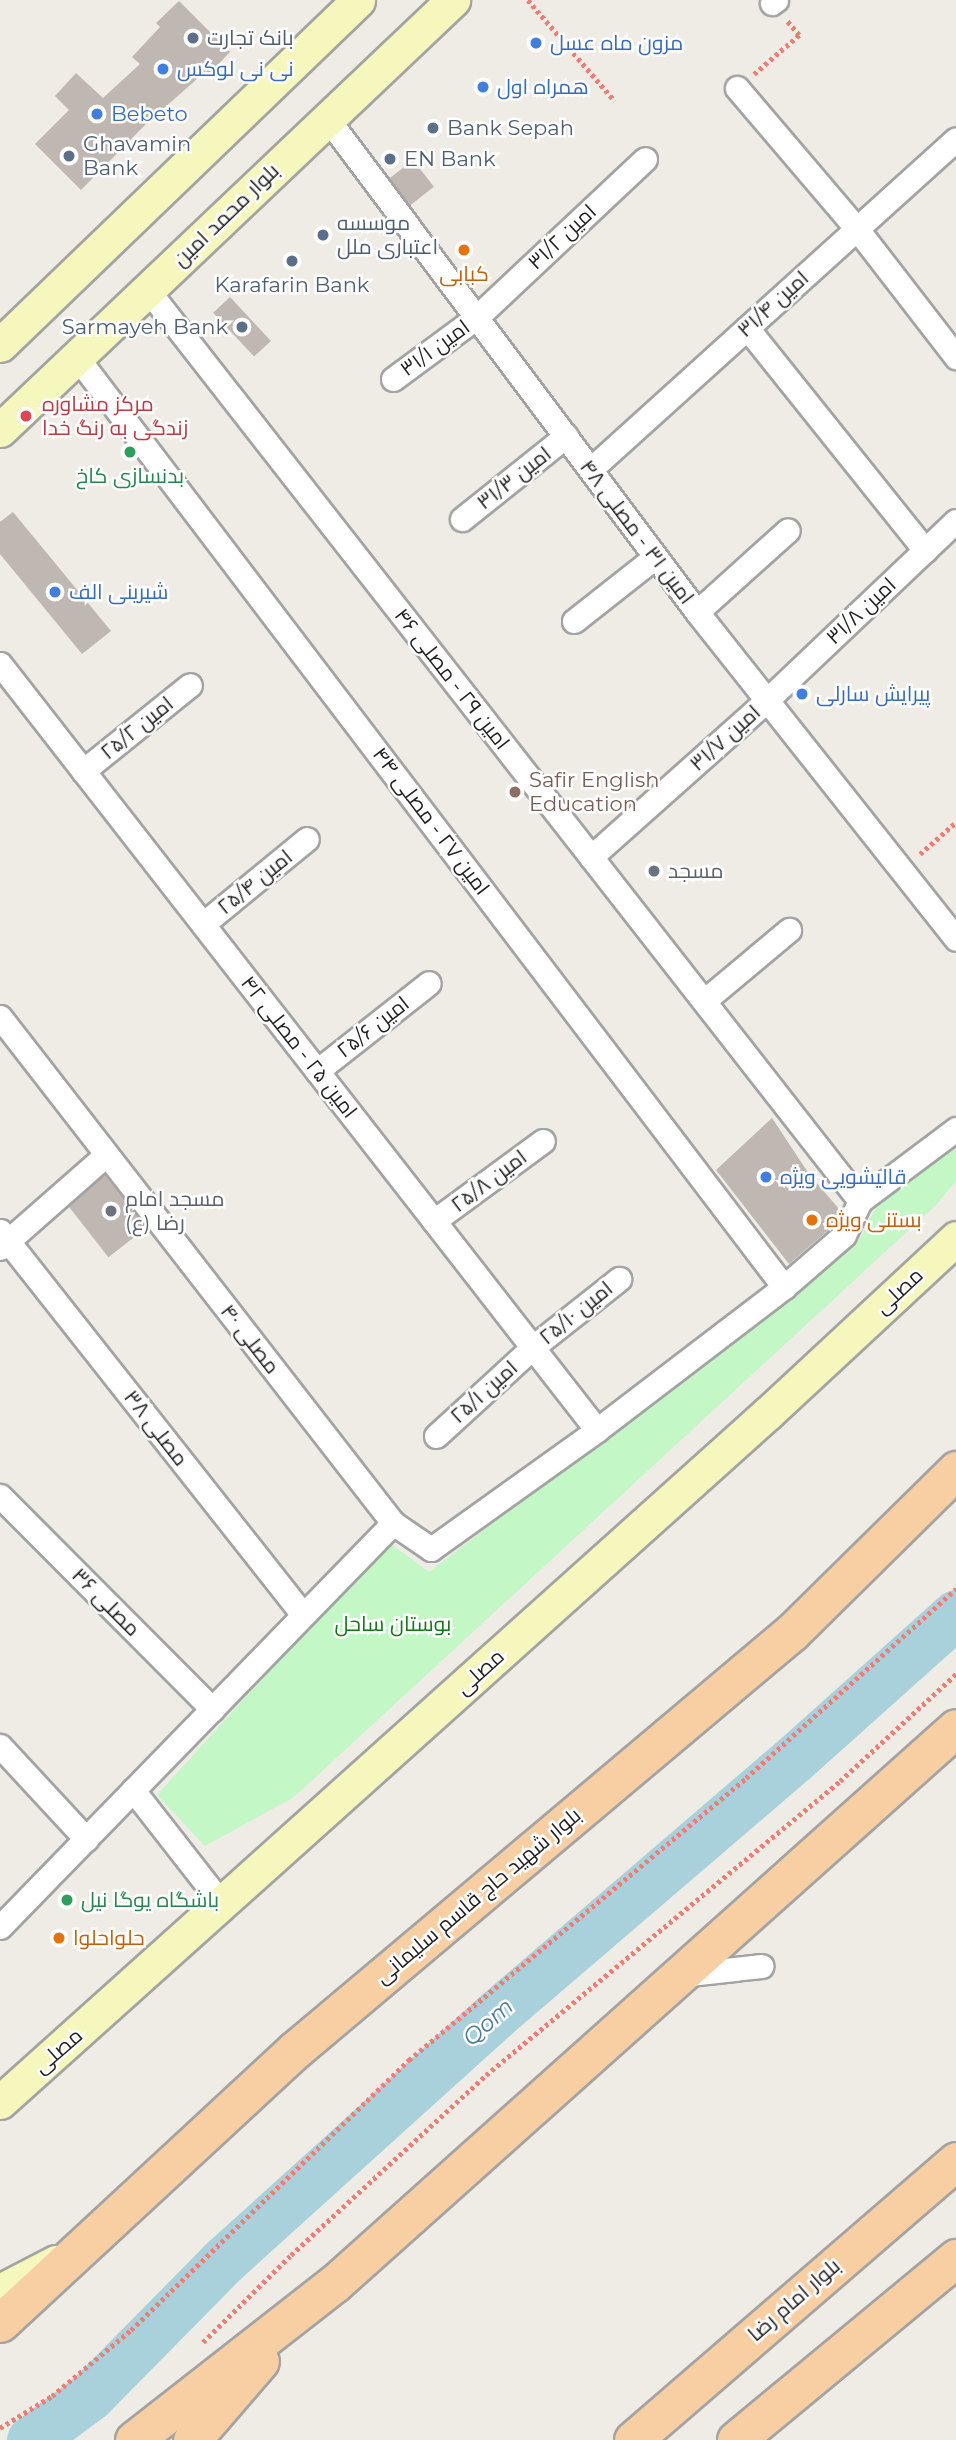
<!DOCTYPE html>
<html>
<head>
<meta charset="utf-8">
<style>
  body { margin:0 }
  #map { position:relative; width:956px; height:2440px; overflow:hidden; background:#efebe5; font-family:Montserrat,Cairo,sans-serif }
  div>[style] { position:absolute }
  .park>* { inset:0; background:#c4f7c6 }
  .river>* { height:49px; margin:-24.5px; padding:0 24.5px; transform-origin:24.5px; border-radius:24.5px; background:#a8d1db }
  .building>* { inset:0; background:#bfb7b2; transform-origin:0 0 }
  .path>* { height:4.5px; margin-top:-2.25px; transform-origin:0; background:repeating-linear-gradient(90deg,#f47a72 0 3.5px,transparent 0 7px) }
  .roads { filter:drop-shadow(2px 0 #a3a3a3) drop-shadow(-2px 0 #a3a3a3) drop-shadow(0 2px #a3a3a3) drop-shadow(0 -2px #a3a3a3) }
  .street>* { height:23px; margin:-11.5px; padding:0 11.5px; transform-origin:11.5px; border-radius:11.5px; background:#fff }
  .secondary>* { height:33px; margin:-16.5px; padding:0 16.5px; transform-origin:16.5px; border-radius:16.5px; background:#f6f7bc }
  .primary>* { height:37px; margin:-18.5px; padding:0 18.5px; transform-origin:18.5px; border-radius:18.5px; background:#f8cfa2 }
  .dots>* { width:19px; height:19px; translate:-50% -50%; box-sizing:border-box; border:4px solid #fff; border-radius:50% }
  span { translate:-50% -50%; white-space:nowrap; text-align:center; line-height:1.15; -webkit-text-stroke:5px #fff; paint-order:stroke }
  .service-label { font-size:21px; color:#4e5e75 }
  .left { translate:0 -50%; text-align:left }
  .right { translate:-100% -50%; text-align:right }
  .shop-label { font-size:21px; color:#366cbe }
  .street-label { font-size:21px; color:#1f1f1f }
  .food-label { font-size:21px; color:#c56008 }
  .health-label { font-size:21px; color:#be3a42 }
  .leisure-label { font-size:21px; color:#27864d }
  .education-label { font-size:21px; color:#785e54 }
  .worship-label { font-size:21px; color:#5b616d }
  .park-label { font-size:21px; color:#107915 }
  .water-label { font-size:23px; color:#4c7ba2; font-style:italic }
</style>
</head>
<body>
<div id="map">
  <div class="park">
    <i style="clip-path:polygon(956px 1137px,956px 1181px,936px 1205px,294px 1797px,205px 1846px,157px 1795px,387px 1541px,429px 1572px,780px 1303px,862px 1236px,879px 1201px)"></i>
  </div>
  <div class="river">
    <i style="left:31px;top:2440px;width:74px;rotate:-36.7deg"></i>
    <i style="left:90px;top:2396px;width:188px;rotate:-45.4deg"></i>
    <i style="left:222px;top:2262px;width:367px;rotate:-42.1deg"></i>
    <i style="left:494px;top:2016px;width:396px;rotate:-40.6deg"></i>
    <i style="left:795px;top:1758px;width:216px;rotate:-41.8deg"></i>
  </div>
  <div class="building">
    <i style="clip-path:polygon(179px 1px,230px 52px,208px 75px,205px 72px,147px 123px,81px 190px,35px 144px,69px 110px,55px 96px,76px 73px,103px 98px,140px 64px,132px 57px,160px 27px,156px 23px)"></i>
    <i style="left:413px;top:160px;width:34px;height:30px;rotate:52deg"></i>
    <i style="left:230px;top:297px;width:60px;height:23px;rotate:47deg"></i>
    <i style="clip-path:polygon(13px 512px,111px 631px,82px 654px,0 554px,0 522px)"></i>
    <i style="clip-path:polygon(772px 1118px,809px 1174px,840px 1210px,833px 1226px,789px 1264px,716px 1170px)"></i>
    <i style="left:105px;top:1175px;width:67px;height:48px;rotate:52deg"></i>
  </div>
  <div class="path">
    <i style="left:528px;top:0;width:133px;rotate:49.3deg"></i>
    <i style="left:754px;top:74px;width:60px;rotate:-40.9deg"></i>
    <i style="left:799px;top:35px;width:18px;rotate:-131deg"></i>
    <i style="left:920px;top:854px;width:48px;rotate:-41.6deg"></i>
    <i style="left:203px;top:2342px;width:124px;rotate:-44.7deg"></i>
    <i style="left:291px;top:2255px;width:265px;rotate:-42.7deg"></i>
    <i style="left:486px;top:2075px;width:460px;rotate:-39.7deg"></i>
    <i style="left:840px;top:1781px;width:158px;rotate:-42.7deg"></i>
    <i style="left:0;top:2428px;width:61px;rotate:-31.6deg"></i>
    <i style="left:52px;top:2396px;width:103px;rotate:-39.9deg"></i>
    <i style="left:131px;top:2330px;width:388px;rotate:-44.2deg"></i>
    <i style="left:409px;top:2060px;width:439px;rotate:-39.9deg"></i>
    <i style="left:746px;top:1778px;width:283px;rotate:-42deg"></i>
  </div>
  <div class="roads">
    <div class="street">
      <i style="left:772px;top:3px;width:5px;rotate:-37deg"></i>
      <i style="left:737px;top:88px;width:185px;rotate:49.6deg"></i>
      <i style="left:857px;top:229px;width:162px;rotate:52.3deg"></i>
      <i style="left:327px;top:118px;width:617px;rotate:53.17deg"></i>
      <i style="left:697px;top:612px;width:417px;rotate:51.6deg"></i>
      <i style="left:147px;top:289px;width:1158px;rotate:51.98deg"></i>
      <i style="left:747px;top:328px;width:285px;rotate:51.3deg"></i>
      <i style="left:76px;top:356px;width:1170px;rotate:52.75deg"></i>
      <i style="left:393px;top:379px;width:106px;rotate:-36.5deg"></i>
      <i style="left:478px;top:316px;width:229px;rotate:-43.2deg"></i>
      <i style="left:591px;top:469px;width:492px;rotate:-42.1deg"></i>
      <i style="left:462px;top:519px;width:133px;rotate:-38.6deg"></i>
      <i style="left:697px;top:612px;width:122px;rotate:-42deg"></i>
      <i style="left:574px;top:621px;width:103px;rotate:-38.3deg"></i>
      <i style="left:0;top:664px;width:971px;rotate:52.07deg"></i>
      <i style="left:83px;top:771px;width:137px;rotate:-38.8deg"></i>
      <i style="left:591px;top:857px;width:233px;rotate:-41.7deg"></i>
      <i style="left:765px;top:702px;width:263px;rotate:-43.5deg"></i>
      <i style="left:203px;top:924px;width:134px;rotate:-39.3deg"></i>
      <i style="left:704px;top:1001px;width:111px;rotate:-39.9deg"></i>
      <i style="left:0;top:1017px;width:641px;rotate:52.16deg"></i>
      <i style="left:317px;top:1071px;width:142px;rotate:-38.2deg"></i>
      <i style="left:434px;top:1221px;width:135px;rotate:-36.3deg"></i>
      <i style="left:0;top:1231px;width:489px;rotate:51.7deg"></i>
      <i style="left:0;top:1248px;width:141px;rotate:-41.3deg"></i>
      <i style="left:436px;top:1436px;width:132px;rotate:-42.5deg"></i>
      <i style="left:533px;top:1347px;width:110px;rotate:-38.3deg"></i>
      <i style="left:0;top:1496px;width:301px;rotate:45.1deg"></i>
      <i style="left:0;top:1746px;width:127px;rotate:47.2deg"></i>
      <i style="left:133px;top:1790px;width:145px;rotate:52deg"></i>
      <i style="left:0;top:1927px;width:564px;rotate:-45.79deg"></i>
      <i style="left:393px;top:1523px;width:46px;rotate:34.4deg"></i>
      <i style="left:431px;top:1549px;width:204px;rotate:-35.6deg"></i>
      <i style="left:597px;top:1430px;width:235px;rotate:-37.4deg"></i>
      <i style="left:784px;top:1287px;width:79px;rotate:-40.9deg"></i>
      <i style="left:844px;top:1235px;width:38px;rotate:-65deg"></i>
      <i style="left:860px;top:1201px;width:120px;rotate:-36.9deg"></i>
      <i style="left:680px;top:1975px;width:82px;rotate:-6.3deg"></i>
    </div>
    <div class="secondary">
      <i style="left:0;top:345px;width:497px;rotate:-43.9deg"></i>
      <i style="left:0;top:430px;width:625px;rotate:-43.51deg"></i>
      <i style="left:0;top:2102px;width:1032px;rotate:-41.9deg"></i>
      <i style="left:768px;top:1413px;width:257px;rotate:-42.9deg"></i>
      <i style="left:0;top:2291px;width:63px;rotate:-27.4deg"></i>
    </div>
    <div class="primary">
      <i style="left:0;top:2323px;width:402px;rotate:-42.8deg"></i>
      <i style="left:295px;top:2050px;width:649px;rotate:-40.07deg"></i>
      <i style="left:792px;top:1632px;width:231px;rotate:-44.6deg"></i>
      <i style="left:134px;top:2440px;width:254px;rotate:-38deg"></i>
      <i style="left:334px;top:2284px;width:834px;rotate:-41.79deg"></i>
      <i style="left:192px;top:2440px;width:104px;rotate:-49.3deg"></i>
      <i style="left:633px;top:2440px;width:427px;rotate:-40.8deg"></i>
      <i style="left:736px;top:2440px;width:286px;rotate:-39.6deg"></i>
    </div>
  </div>
  <div class="dots">
    <i style="left:193px;top:38px;background:#5c6f8a"></i>
    <i style="left:536px;top:43px;background:#3f7fe0"></i>
    <i style="left:163px;top:69px;background:#3f7fe0"></i>
    <i style="left:483px;top:87px;background:#3f7fe0"></i>
    <i style="left:97px;top:114px;background:#3f7fe0"></i>
    <i style="left:433px;top:128px;background:#5c6f8a"></i>
    <i style="left:69px;top:156px;background:#5c6f8a"></i>
    <i style="left:390px;top:159px;background:#5c6f8a"></i>
    <i style="left:323px;top:235px;background:#5c6f8a"></i>
    <i style="left:464px;top:250px;background:#e8710a"></i>
    <i style="left:292px;top:261px;background:#5c6f8a"></i>
    <i style="left:242px;top:327px;background:#5c6f8a"></i>
    <i style="left:26px;top:416px;background:#e0444e"></i>
    <i style="left:130px;top:452px;background:#2e9e5b"></i>
    <i style="left:55px;top:592px;background:#3f7fe0"></i>
    <i style="left:802px;top:694px;background:#3f7fe0"></i>
    <i style="left:515px;top:792px;background:#8d6e63"></i>
    <i style="left:654px;top:871px;background:#6b7280"></i>
    <i style="left:766px;top:1177px;background:#3f7fe0"></i>
    <i style="left:111px;top:1211px;background:#6b7280"></i>
    <i style="left:812px;top:1220px;background:#e8710a"></i>
    <i style="left:67px;top:1900px;background:#2e9e5b"></i>
    <i style="left:59px;top:1938px;background:#e8710a"></i>
  </div>
  <div class="service-label">
    <span class="left" style="left:207px;top:38px">بانک تجارت</span>
    <span class="left" style="left:447px;top:128px">Bank Sepah</span>
    <span class="left" style="left:83px;top:156px">Ghavamin<br>Bank</span>
    <span class="left" style="left:404px;top:159px">EN Bank</span>
    <span class="left" style="left:337px;top:235px">موسسه<br>اعتباری ملل</span>
    <span style="left:292px;top:285px">Karafarin Bank</span>
    <span class="right" style="left:228px;top:327px">Sarmayeh Bank</span>
  </div>
  <div class="shop-label">
    <span class="left" style="left:550px;top:43px">مزون ماه عسل</span>
    <span class="left" style="left:177px;top:69px">نی نی لوکس</span>
    <span class="left" style="left:497px;top:87px">همراه اول</span>
    <span class="left" style="left:111px;top:114px">Bebeto</span>
    <span class="left" style="left:69px;top:592px">شیرینی الف</span>
    <span class="left" style="left:816px;top:694px">پیرایش سارلی</span>
    <span class="left" style="left:780px;top:1177px">قالیشویی ویژه</span>
  </div>
  <div class="street-label">
    <span style="left:226px;top:215px;rotate:-44deg">بلوار محمد امین</span>
    <span style="left:562px;top:237px;rotate:-43deg">امین ۳۱/۲</span>
    <span style="left:773px;top:304px;rotate:-42deg">امین ۳۱/۴</span>
    <span style="left:435px;top:348px;rotate:-36deg">امین ۳۱/۱</span>
    <span style="left:514px;top:478px;rotate:-38deg">امین ۳۱/۳</span>
    <span style="left:637px;top:532px;rotate:53deg">امین ۳۱ - مصلی ۴۸</span>
    <span style="left:861px;top:611px;rotate:-43deg">امین ۳۱/۸</span>
    <span style="left:452px;top:679px;rotate:52deg">امین ۲۹ - مصلی ۴۶</span>
    <span style="left:137px;top:728px;rotate:-39deg">امین ۲۵/۲</span>
    <span style="left:725px;top:738px;rotate:-42deg">امین ۳۱/۷</span>
    <span style="left:431px;top:821px;rotate:53deg">امین ۲۷ - مصلی ۴۴</span>
    <span style="left:255px;top:882px;rotate:-39deg">امین ۲۵/۴</span>
    <span style="left:373px;top:1027px;rotate:-38deg">امین ۲۵/۶</span>
    <span style="left:299px;top:1047px;rotate:52deg">امین ۲۵ - مصلی ۴۲</span>
    <span style="left:489px;top:1181px;rotate:-37deg">امین ۲۵/۸</span>
    <span style="left:899px;top:1291px;rotate:-43deg">مصلی</span>
    <span style="left:576px;top:1313px;rotate:-39deg">امین ۲۵/۱۰</span>
    <span style="left:250px;top:1339px;rotate:52deg">مصلی ۴۰</span>
    <span style="left:484px;top:1392px;rotate:-42deg">امین ۲۵/۱</span>
    <span style="left:156px;top:1428px;rotate:52deg">مصلی ۳۸</span>
    <span style="left:106px;top:1602px;rotate:45deg">مصلی ۳۶</span>
    <span style="left:480px;top:1672px;rotate:-42deg">مصلی</span>
    <span style="left:478px;top:1896px;rotate:-40deg">بلوار شهید حاج قاسم سلیمانی</span>
    <span style="left:58px;top:2051px;rotate:-41deg">مصلی</span>
    <span style="left:794px;top:2300px;rotate:-41deg">بلوار امام رضا</span>
  </div>
  <div class="food-label">
    <span style="left:464px;top:274px">کبابی</span>
    <span class="left" style="left:826px;top:1220px">بستنی ویژه</span>
    <span class="left" style="left:73px;top:1938px">حلواحلوا</span>
  </div>
  <div class="health-label">
    <span class="left" style="left:42px;top:416px">مرکز مشاوره<br>زندگی به رنگ خدا</span>
  </div>
  <div class="leisure-label">
    <span style="left:130px;top:476px">بدنسازی کاخ</span>
    <span class="left" style="left:81px;top:1900px">باشگاه یوگا نیل</span>
  </div>
  <div class="education-label">
    <span class="left" style="left:529px;top:792px">Safir English<br>Education</span>
  </div>
  <div class="worship-label">
    <span class="left" style="left:668px;top:871px">مسجد</span>
    <span class="left" style="left:125px;top:1211px">مسجد امام<br>رضا (ع)</span>
  </div>
  <div class="park-label">
    <span style="left:393px;top:1624px">بوستان ساحل</span>
  </div>
  <div class="water-label">
    <span style="left:488px;top:2022px;rotate:-42deg">Qom</span>
  </div>
</div>
</body>
</html>
